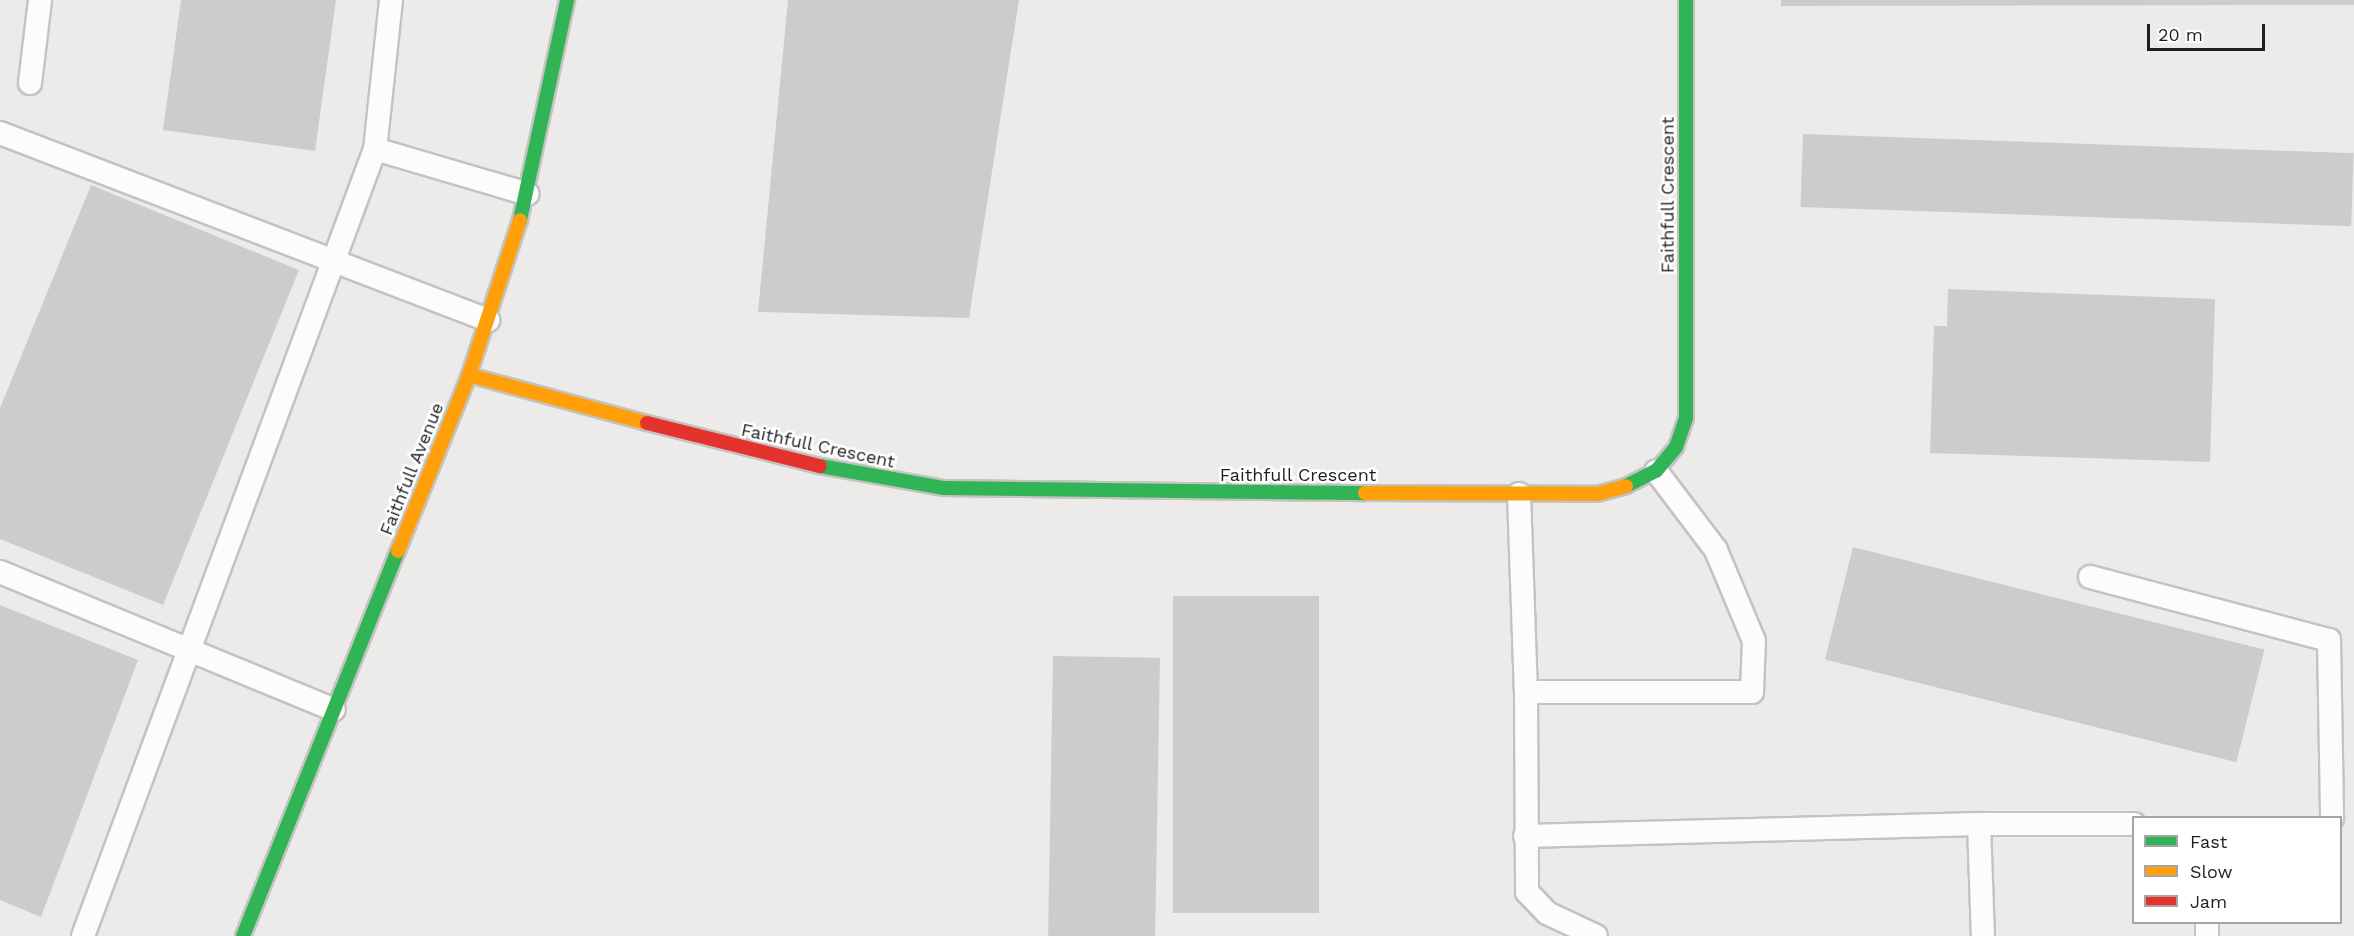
<!DOCTYPE html>
<html>
<head>
<meta charset="utf-8">
<style>
  body { margin:0 }
  #map { position:relative; width:2354px; height:936px; overflow:hidden; background:#edebe9; font-family:"Work Sans",sans-serif }
  div>[style] { position:absolute }
  .building>* { inset:0; background:#ceccca; transform-origin:0 0 }
  .roads { filter:drop-shadow(2px 0 #c4c3c2) drop-shadow(-2px 0 #c4c3c2) drop-shadow(0 2px #c4c3c2) drop-shadow(0 -2px #c4c3c2) }
  .lane>* { height:22px; margin:-11px; padding:0 11px; transform-origin:11px; border-radius:11px; background:#fcfcfc }
  .fast>* { height:14px; margin:-7px; padding:0 7px; transform-origin:7px; border-radius:7px; background:#30b455 }
  .slow>* { height:14px; margin:-7px; padding:0 7px; transform-origin:7px; border-radius:7px; background:#ff9f0a }
  .jam>* { height:14px; margin:-7px; padding:0 7px; transform-origin:7px; border-radius:7px; background:#e5322d }
  span { translate:-50% -50%; white-space:nowrap; text-align:center; line-height:1.15; -webkit-text-stroke:5px #fff; paint-order:stroke }
  .street-label { font-size:18px; color:#1f1f1f }
  .legend { position:absolute; left:2132px; top:816px; width:210px; height:108px; box-sizing:border-box; background:#fff; border:2px solid #a5a5a5; margin:0; padding:8px 10px; list-style:none; font-size:18px; color:#1f1f1f }
  .legend li { display:flex; align-items:center; gap:12px; height:30px }
  .legend b { width:30px; border:2px solid #a5a5a5 }
  .scale { position:absolute; left:2147px; top:24px; width:118px; height:27px; box-sizing:border-box; border:3px solid #1f1f1f; border-top:0; padding-left:8px; font-size:18px; line-height:21px; white-space:nowrap; color:#1f1f1f; -webkit-text-stroke:4px #fff; paint-order:stroke }
</style>
</head>
<body>
<div id="map">
  <div class="building">
    <i style="clip-path:polygon(181px 0,336px 0,315px 151px,163px 130px)"></i>
    <i style="clip-path:polygon(788px 0,1019px 0,969px 318px,758px 312px)"></i>
    <i style="clip-path:polygon(1781px 0,2354px 0,2354px 5px,1781px 6px)"></i>
    <i style="left:1803px;top:134px;width:551px;height:73px;rotate:2deg"></i>
    <i style="clip-path:polygon(91px 185px,299px 270px,163px 605px,0 539px,0 408px)"></i>
    <i style="clip-path:polygon(1948px 289px,2215px 299px,2210px 462px,1930px 453px,1934px 326px,1947px 326px)"></i>
    <i style="left:1853px;top:547px;width:424px;height:116px;rotate:14deg"></i>
    <i style="left:1319px;top:596px;width:317px;height:146px;rotate:90deg"></i>
    <i style="clip-path:polygon(0 605px,138px 660px,41px 917px,0 900px)"></i>
    <i style="left:1053px;top:656px;width:107px;height:280px;rotate:1deg"></i>
  </div>
  <div class="roads">
    <div class="lane">
      <i style="left:391px;top:0;width:150px;rotate:96.1deg"></i>
      <i style="left:375px;top:149px;width:159px;rotate:16.4deg"></i>
      <i style="left:30px;top:83px;width:84px;rotate:-83.1deg"></i>
      <i style="left:0;top:133px;width:523px;rotate:20.97deg"></i>
      <i style="left:1519px;top:494px;width:198px;rotate:88deg"></i>
      <i style="left:1526px;top:692px;width:226px"></i>
      <i style="left:1752px;top:692px;width:51px;rotate:-87.8deg"></i>
      <i style="left:1754px;top:641px;width:99px;rotate:-112.7deg"></i>
      <i style="left:1716px;top:550px;width:99px;rotate:-127.2deg"></i>
      <i style="left:0;top:572px;width:361px;rotate:22.4deg"></i>
      <i style="left:2090px;top:577px;width:247px;rotate:14.8deg"></i>
      <i style="left:2329px;top:640px;width:178px;rotate:89deg"></i>
      <i style="left:1526px;top:692px;width:200px;rotate:89.7deg"></i>
      <i style="left:1527px;top:892px;width:29px;rotate:46deg"></i>
      <i style="left:1547px;top:913px;width:54px;rotate:25.1deg"></i>
      <i style="left:1979px;top:824px;width:155px"></i>
      <i style="left:1525px;top:836px;width:454px;rotate:-1.5deg"></i>
      <i style="left:1979px;top:824px;width:112px;rotate:88deg"></i>
      <i style="left:2207px;top:922px;width:14px;rotate:90deg"></i>
      <i style="left:83px;top:936px;width:839px;rotate:-69.64deg"></i>
    </div>
    <div class="fast">
      <i style="left:520px;top:220px;width:225px;rotate:-77.9deg"></i>
      <i style="left:820px;top:466px;width:125px;rotate:10.1deg"></i>
      <i style="left:943px;top:488px;width:422px;rotate:0.7deg"></i>
      <i style="left:1626px;top:486px;width:34px;rotate:-27deg"></i>
      <i style="left:1656px;top:471px;width:31px;rotate:-50deg"></i>
      <i style="left:1676px;top:447px;width:31px;rotate:-71deg"></i>
      <i style="left:1686px;top:418px;width:418px;rotate:-90deg"></i>
      <i style="left:243px;top:936px;width:415px;rotate:-68.1deg"></i>
    </div>
    <div class="slow">
      <i style="left:469px;top:375px;width:184px;rotate:15.1deg"></i>
      <i style="left:1365px;top:493px;width:232px;rotate:0.2deg"></i>
      <i style="left:1597px;top:494px;width:30px;rotate:-15deg"></i>
      <i style="left:398px;top:551px;width:190px;rotate:-68deg"></i>
      <i style="left:469px;top:375px;width:163px;rotate:-71.8deg"></i>
    </div>
    <div class="jam">
      <i style="left:647px;top:423px;width:178px;rotate:14deg"></i>
    </div>
  </div>
  <div class="street-label">
    <span style="left:1668px;top:195px;rotate:-90deg">Faithfull Crescent</span>
    <span style="left:818px;top:446px;rotate:12deg">Faithfull Crescent</span>
    <span style="left:412px;top:469px;rotate:-68deg">Faithfull Avenue</span>
    <span style="left:1298px;top:475px">Faithfull Crescent</span>
  </div>
  <ul class="legend">
  <li><b style="height:8px;background:#30b455"></b>Fast</li>
  <li><b style="height:8px;background:#ff9f0a"></b>Slow</li>
  <li><b style="height:8px;background:#e5322d"></b>Jam</li>
  </ul>
  <div class="scale">20 m</div>
</div>
</body>
</html>
